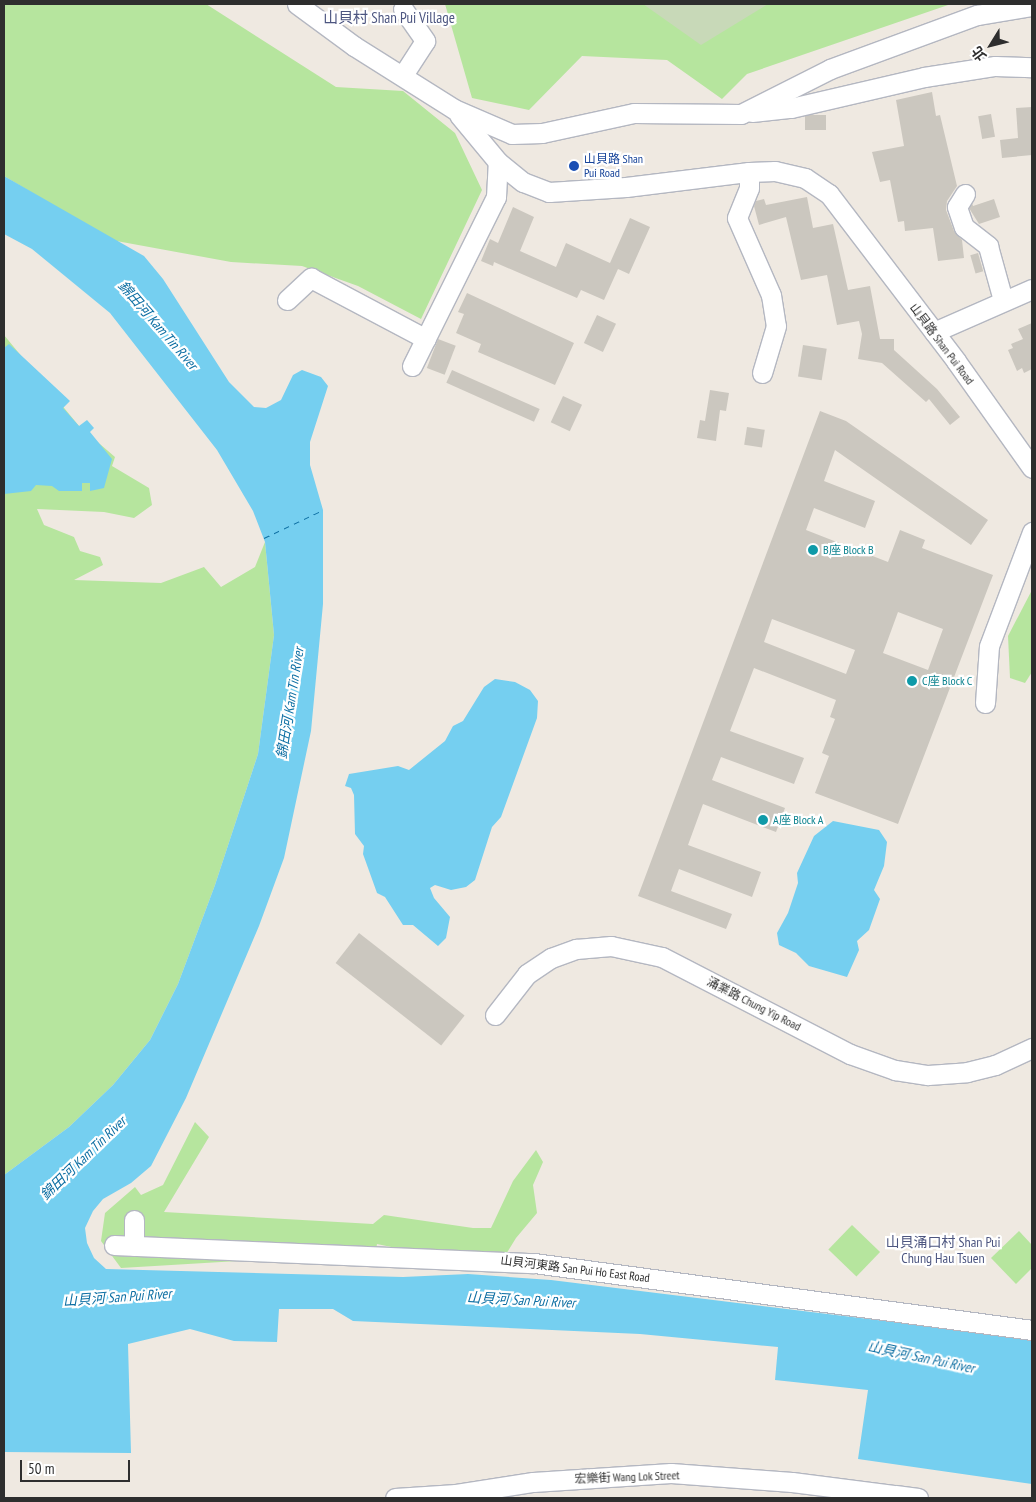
<!DOCTYPE html>
<html>
<head>
<meta charset="utf-8">
<style>
  body { margin:0 }
  #map { position:relative; width:1036px; height:1502px; overflow:hidden; background:#efe9e1; font-family:"PT Sans Narrow","Noto Sans TC",sans-serif }
  div>[style] { position:absolute }
  .green>* { inset:0; background:#b6e59e; transform-origin:0 0 }
  .cemetery>* { inset:0; background:#c8d9b8 }
  .water>* { inset:0; background:#75cff0 }
  .ferry>* { height:1px; margin-top:-0.5px; transform-origin:0; background:repeating-linear-gradient(90deg,#0d6fa3 0 6px,transparent 0 11px) }
  .building>* { inset:0; background:#cbc7bf; transform-origin:0 0 }
  .roads { filter:drop-shadow(1px 0 #b4b7c1) drop-shadow(-1px 0 #b4b7c1) drop-shadow(0 1px #b4b7c1) drop-shadow(0 -1px #b4b7c1) }
  .minor>* { height:19px; margin:-9.5px; padding:0 9.5px; transform-origin:9.5px; border-radius:9.5px; background:#fff }
  .dots>* { width:14px; height:14px; translate:-50% -50%; box-sizing:border-box; border:2px solid #fff; border-radius:50% }
  span { translate:-50% -50%; white-space:nowrap; text-align:center; line-height:1.15; -webkit-text-stroke:4.5px #fff; paint-order:stroke }
  .transit-label { font-size:12px; color:#164399 }
  .left { translate:0 -50%; text-align:left }
  .street-label { font-size:12px; color:#2e2e2e }
  .culture-label { font-size:12px; color:#0d838f }
  .water-label { font-size:14px; color:#0d6fa3; font-style:italic }
  .neighbourhood-label { font-size:14px; color:#4d5680 }
  .quarter-label { font-size:15px; color:#4d5680 }
  .frame { position:absolute; inset:0; border:5px solid #2e2e2e; pointer-events:none }
  .north { position:absolute; left:966px; top:20px; width:50px; height:50px; -webkit-text-stroke:4px #fff; paint-order:stroke; rotate:234deg; font-size:14px; font-weight:700; line-height:20px; text-align:center; color:#2e2e2e }
  .north::after { content:''; display:block; margin:auto; width:18px; height:22px; background:#2e2e2e; clip-path:polygon(50% 0,100% 100%,50% 72%,0 100%) }
  .scale { position:absolute; left:20px; top:1460px; width:110px; height:22px; box-sizing:border-box; border:2px solid #2e2e2e; border-top:0; padding-left:6px; font-size:15px; line-height:18px; white-space:nowrap; color:#2e2e2e; -webkit-text-stroke:4px #fff; paint-order:stroke }
</style>
</head>
<body>
<div id="map">
  <div class="green">
    <i style="clip-path:polygon(4px 4px,206px 4px,336px 87px,403px 91px,455px 133px,482px 190px,421px 319px,358px 286px,302px 266px,231px 262px,111px 240px,4px 176px)"></i>
    <i style="clip-path:polygon(445px 4px,951px 4px,747px 74px,722px 99px,667px 60px,582px 56px,529px 110px,472px 98px)"></i>
    <i style="clip-path:polygon(4px 335px,79px 426px,115px 457px,112px 466px,149px 488px,152px 505px,134px 518px,104px 512px,37px 509px,44px 525px,74px 537px,80px 551px,100px 557px,103px 565px,74px 580px,161px 583px,204px 567px,221px 587px,255px 567px,265px 542px,274px 635px,258px 754px,215px 885px,178px 984px,150px 1040px,113px 1085px,69px 1127px,4px 1175px)"></i>
    <i style="clip-path:polygon(1032px 590px,1032px 672px,1025px 683px,1010px 678px,1008px 636px)"></i>
    <i style="clip-path:polygon(195px 1122px,209px 1137px,164px 1212px,373px 1224px,384px 1215px,473px 1228px,491px 1228px,513px 1181px,536px 1150px,543px 1162px,533px 1185px,537px 1213px,516px 1238px,497px 1269px,377px 1244px,374px 1263px,238px 1261px,121px 1268px,101px 1241px,105px 1213px,135px 1187px,141px 1195px,163px 1185px)"></i>
    <i style="left:852px;top:1225px;width:39px;height:34px;rotate:44deg"></i>
    <i style="clip-path:polygon(1019px 1231px,1032px 1245px,1032px 1268px,1016px 1284px,991px 1258px)"></i>
  </div>
  <div class="cemetery">
    <i style="clip-path:polygon(643px 4px,768px 4px,701px 45px)"></i>
  </div>
  <div class="water">
    <i style="clip-path:polygon(4px 176px,144px 256px,163px 279px,229px 382px,254px 407px,266px 408px,281px 400px,293px 375px,302px 370px,321px 377px,328px 386px,310px 442px,310px 465px,323px 510px,323px 604px,311px 731px,284px 858px,259px 926px,186px 1098px,151px 1166px,131px 1183px,103px 1199px,93px 1211px,85px 1228px,87px 1243px,94px 1258px,106px 1269px,403px 1277px,468px 1274px,551px 1280px,1032px 1339px,1032px 1484px,858px 1459px,868px 1390px,775px 1380px,778px 1347px,640px 1334px,353px 1321px,333px 1309px,279px 1309px,277px 1342px,234px 1341px,190px 1329px,128px 1344px,131px 1453px,4px 1452px,4px 1175px,69px 1127px,113px 1085px,150px 1040px,178px 984px,215px 885px,258px 754px,274px 635px,265px 542px,253px 511px,217px 450px,110px 313px,32px 249px,4px 234px)"></i>
    <i style="clip-path:polygon(9px 344px,70px 401px,63px 408px,79px 426px,87px 420px,94px 428px,90px 432px,112px 459px,104px 488px,90px 491px,90px 483px,82px 483px,82px 491px,59px 491px,52px 486px,36px 485px,31px 491px,4px 494px,4px 348px)"></i>
    <i style="clip-path:polygon(495px 679px,515px 682px,530px 690px,538px 701px,537px 718px,501px 817px,492px 827px,475px 880px,466px 887px,451px 890px,435px 885px,430px 888px,434px 898px,450px 917px,446px 938px,438px 946px,413px 925px,403px 925px,385px 897px,377px 893px,363px 854px,364px 846px,355px 834px,354px 795px,351px 788px,345px 786px,349px 774px,398px 766px,409px 770px,445px 741px,453px 726px,463px 721px,484px 687px)"></i>
    <i style="clip-path:polygon(833px 821px,879px 830px,887px 842px,884px 866px,874px 890px,880px 899px,869px 930px,857px 941px,859px 950px,847px 977px,809px 966px,796px 953px,779px 945px,777px 933px,788px 913px,798px 883px,797px 873px,814px 836px)"></i>
  </div>
  <div class="ferry">
    <i style="left:264px;top:538px;width:65px;rotate:-25.4deg"></i>
  </div>
  <div class="building">
    <i style="clip-path:polygon(932px 92px,936px 116px,940px 115px,957px 186px,947px 201px,946px 210px,954px 231px,962px 240px,964px 258px,938px 261px,933px 228px,905px 231px,904px 221px,898px 222px,890px 180px,880px 182px,872px 152px,904px 146px,896px 100px)"></i>
    <i style="clip-path:polygon(1032px 107px,1032px 155px,1002px 158px,1000px 140px,1018px 138px,1016px 108px)"></i>
    <i style="left:991px;top:114px;width:23px;height:13px;rotate:80deg"></i>
    <i style="left:826px;top:115px;width:15px;height:21px;rotate:90deg"></i>
    <i style="clip-path:polygon(807px 197px,813px 228px,833px 224px,848px 290px,870px 286px,880px 339px,894px 339px,894px 350px,937px 389px,960px 417px,950px 425px,929px 399px,926px 402px,882px 363px,858px 359px,862px 334px,859px 321px,837px 325px,827px 275px,801px 280px,786px 217px,759px 225px,754px 206px,756px 201px,764px 199px,766px 205px)"></i>
    <i style="clip-path:polygon(994px 199px,1000px 217px,979px 224px,969px 208px,972px 203px,973px 206px)"></i>
    <i style="clip-path:polygon(513px 207px,534px 217px,520px 251px,556px 267px,566px 243px,610px 263px,630px 218px,650px 227px,629px 274px,618px 269px,604px 300px,581px 290px,577px 298px,494px 262px,493px 266px,481px 261px,490px 239px,498px 243px)"></i>
    <i style="left:978px;top:253px;width:19px;height:8px;rotate:74deg"></i>
    <i style="clip-path:polygon(467px 293px,574px 343px,555px 385px,478px 352px,481px 344px,456px 333px,464px 314px,458px 312px)"></i>
    <i style="left:597px;top:315px;width:21px;height:31px;rotate:25deg"></i>
    <i style="clip-path:polygon(1032px 323px,1032px 369px,1024px 373px,1022px 368px,1017px 371px,1008px 350px,1013px 348px,1011px 344px,1023px 339px,1018px 329px)"></i>
    <i style="left:438px;top:339px;width:19px;height:31px;rotate:21deg"></i>
    <i style="left:803px;top:345px;width:24px;height:32px;rotate:9deg"></i>
    <i style="left:452px;top:370px;width:96px;height:14px;rotate:24deg"></i>
    <i style="clip-path:polygon(710px 390px,729px 393px,726px 411px,720px 410px,716px 441px,697px 438px,700px 420px,705px 421px)"></i>
    <i style="left:563px;top:396px;width:21px;height:29px;rotate:25deg"></i>
    <i style="clip-path:polygon(evenodd,820px 411px,846px 421px,988px 520px,971px 545px,835px 450px,824px 481px,875px 501px,865px 528px,814px 508px,806px 530px,888px 562px,900px 530px,925px 540px,922px 548px,993px 575px,898px 824px,815px 793px,829px 756px,822px 753px,835px 719px,830px 717px,836px 700px,754px 668px,730px 731px,804px 758px,794px 784px,721px 757px,712px 780px,785px 808px,776px 832px,703px 804px,688px 845px,761px 872px,752px 897px,679px 869px,671px 891px,732px 914px,726px 929px,638px 896px,820px 411px,898px 612px,943px 629px,928px 670px,883px 653px,898px 612px,820px 411px,772px 619px,855px 650px,846px 674px,764px 642px,772px 619px)"></i>
    <i style="left:747px;top:427px;width:18px;height:18px;rotate:9deg"></i>
    <i style="left:359px;top:933px;width:134px;height:38px;rotate:38deg"></i>
  </div>
  <div class="roads">
    <div class="minor">
      <i style="left:297px;top:4px;width:71px;rotate:36.4deg"></i>
      <i style="left:354px;top:46px;width:118px;rotate:32.2deg"></i>
      <i style="left:454px;top:109px;width:63px;rotate:23.3deg"></i>
      <i style="left:512px;top:134px;width:30px;rotate:-2deg"></i>
      <i style="left:542px;top:133px;width:94px;rotate:-12.3deg"></i>
      <i style="left:634px;top:113px;width:107px;rotate:0.5deg"></i>
      <i style="left:741px;top:114px;width:100px;rotate:-26.8deg"></i>
      <i style="left:830px;top:69px;width:157px;rotate:-20.2deg"></i>
      <i style="left:977px;top:15px;width:56px;rotate:-9.3deg"></i>
      <i style="left:403px;top:9px;width:39px;rotate:55deg"></i>
      <i style="left:425px;top:41px;width:40px;rotate:122.9deg"></i>
      <i style="left:752px;top:112px;width:39px;rotate:-6deg"></i>
      <i style="left:791px;top:108px;width:137px;rotate:-13.1deg"></i>
      <i style="left:924px;top:77px;width:72px;rotate:-8.8deg"></i>
      <i style="left:995px;top:66px;width:37px;rotate:2deg"></i>
      <i style="left:459px;top:115px;width:61px;rotate:50.3deg"></i>
      <i style="left:498px;top:162px;width:32px;rotate:39deg"></i>
      <i style="left:523px;top:182px;width:28px;rotate:21deg"></i>
      <i style="left:549px;top:192px;width:77px;rotate:-3.7deg"></i>
      <i style="left:626px;top:187px;width:124px;rotate:-7deg"></i>
      <i style="left:749px;top:172px;width:26px;rotate:-2deg"></i>
      <i style="left:775px;top:171px;width:31px;rotate:13deg"></i>
      <i style="left:805px;top:178px;width:29px;rotate:34deg"></i>
      <i style="left:829px;top:194px;width:210px;rotate:52.7deg"></i>
      <i style="left:956px;top:361px;width:131px;rotate:54.6deg"></i>
      <i style="left:749px;top:172px;width:16px;rotate:90deg"></i>
      <i style="left:749px;top:188px;width:32px;rotate:112deg"></i>
      <i style="left:737px;top:218px;width:84px;rotate:66.2deg"></i>
      <i style="left:771px;top:295px;width:31px;rotate:81deg"></i>
      <i style="left:776px;top:326px;width:49px;rotate:106.6deg"></i>
      <i style="left:965px;top:194px;width:15px;rotate:122deg"></i>
      <i style="left:957px;top:207px;width:21px;rotate:71deg"></i>
      <i style="left:964px;top:227px;width:31px;rotate:38deg"></i>
      <i style="left:988px;top:246px;width:56px;rotate:74.5deg"></i>
      <i style="left:287px;top:300px;width:33px;rotate:-43deg"></i>
      <i style="left:311px;top:278px;width:130px;rotate:27.9deg"></i>
      <i style="left:934px;top:332px;width:107px;rotate:-23.7deg"></i>
      <i style="left:412px;top:366px;width:189px;rotate:-63.6deg"></i>
      <i style="left:496px;top:197px;width:35px;rotate:-87deg"></i>
      <i style="left:985px;top:703px;width:57px;rotate:-86deg"></i>
      <i style="left:989px;top:646px;width:122px;rotate:-69.3deg"></i>
      <i style="left:495px;top:1015px;width:52px;rotate:-52deg"></i>
      <i style="left:527px;top:974px;width:29px;rotate:-34deg"></i>
      <i style="left:551px;top:958px;width:27px;rotate:-20deg"></i>
      <i style="left:576px;top:949px;width:35px;rotate:-5deg"></i>
      <i style="left:611px;top:946px;width:52px;rotate:12.2deg"></i>
      <i style="left:662px;top:957px;width:212px;rotate:27.3deg"></i>
      <i style="left:850px;top:1054px;width:48px;rotate:19.6deg"></i>
      <i style="left:895px;top:1070px;width:33px;rotate:9deg"></i>
      <i style="left:928px;top:1075px;width:39px;rotate:-4deg"></i>
      <i style="left:967px;top:1072px;width:29px;rotate:-14deg"></i>
      <i style="left:995px;top:1065px;width:41px;rotate:-24.7deg"></i>
      <i style="left:114px;top:1245px;width:420px;rotate:2.5deg"></i>
      <i style="left:534px;top:1263px;width:502px;rotate:7.66deg"></i>
      <i style="left:134px;top:1246px;width:26px;rotate:-90deg"></i>
      <i style="left:395px;top:1498px;width:61px;rotate:-3.8deg"></i>
      <i style="left:456px;top:1494px;width:78px;rotate:-8.9deg"></i>
      <i style="left:533px;top:1482px;width:138px;rotate:-3.7deg"></i>
      <i style="left:671px;top:1473px;width:121px;rotate:4.3deg"></i>
      <i style="left:792px;top:1482px;width:127px;rotate:7.2deg"></i>
    </div>
  </div>
  <div class="dots">
    <i style="left:574px;top:166px;background:#1a4fb4"></i>
    <i style="left:813px;top:550px;background:#0f9aa8"></i>
    <i style="left:912px;top:681px;background:#0f9aa8"></i>
    <i style="left:763px;top:820px;background:#0f9aa8"></i>
  </div>
  <div class="transit-label">
    <span class="left" style="left:584px;top:166px">山貝路 Shan<br>Pui Road</span>
  </div>
  <div class="street-label">
    <span style="left:942px;top:344px;rotate:53deg">山貝路 Shan Pui Road</span>
    <span style="left:754px;top:1004px;rotate:27deg">涌業路 Chung Yip Road</span>
    <span style="left:575px;top:1269px;rotate:7deg">山貝河東路 San Pui Ho East Road</span>
    <span style="left:627px;top:1477px;rotate:-2deg">宏樂街 Wang Lok Street</span>
  </div>
  <div class="culture-label">
    <span class="left" style="left:823px;top:550px">B座 Block B</span>
    <span class="left" style="left:922px;top:681px">C座 Block C</span>
    <span class="left" style="left:773px;top:820px">A座 Block A</span>
  </div>
  <div class="water-label">
    <span style="left:158px;top:325px;rotate:49deg">錦田河 Kam Tin River</span>
    <span style="left:290px;top:703px;rotate:-81deg">錦田河 Kam Tin River</span>
    <span style="left:83px;top:1158px;rotate:-44deg">錦田河 Kam Tin River</span>
    <span style="left:117px;top:1297px;rotate:-4deg">山貝河 San Pui River</span>
    <span style="left:521px;top:1300px;rotate:3deg">山貝河 San Pui River</span>
    <span style="left:921px;top:1357px;rotate:12deg">山貝河 San Pui River</span>
  </div>
  <div class="neighbourhood-label">
    <span style="left:943px;top:1250px">山貝涌口村 Shan Pui<br>Chung Hau Tsuen</span>
  </div>
  <div class="quarter-label">
    <span style="left:389px;top:18px">山貝村 Shan Pui Village</span>
  </div>
  <div class="frame"></div>
  <div class="north">北</div>
  <div class="scale">50 m</div>
</div>
</body>
</html>
